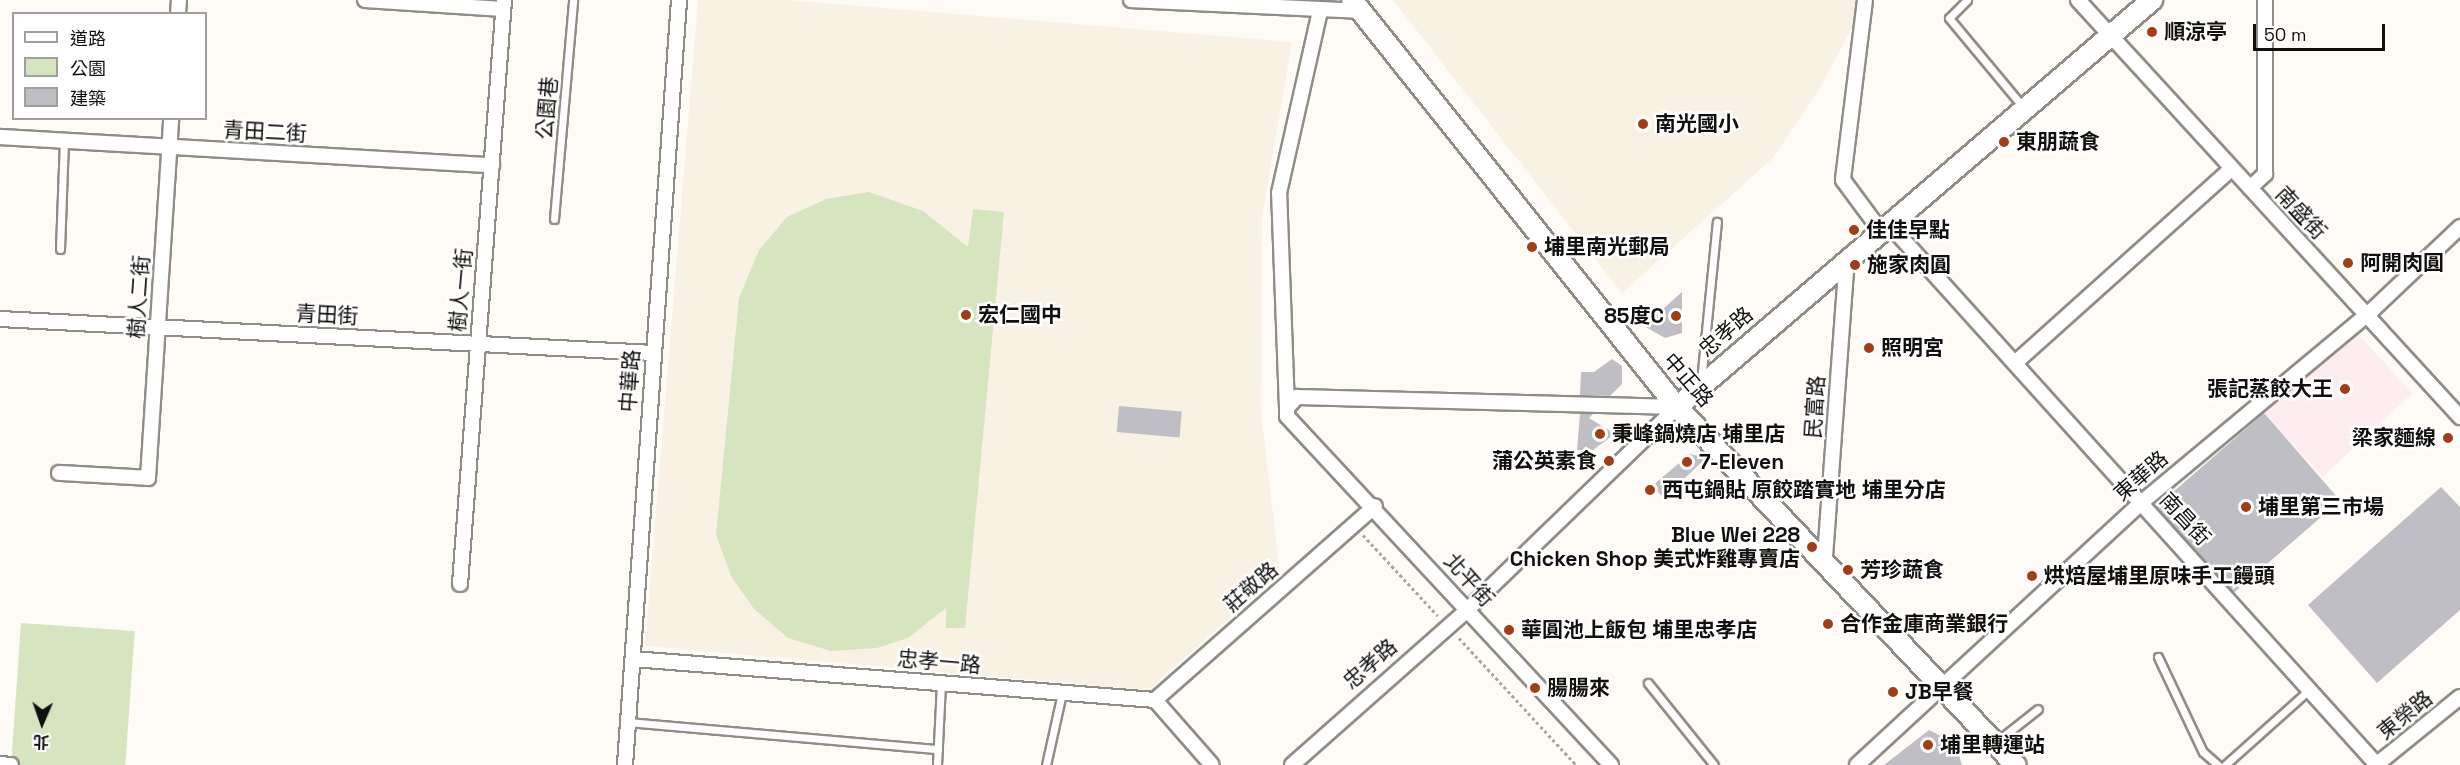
<!DOCTYPE html>
<html>
<head>
<meta charset="utf-8">
<style>
  body { margin:0 }
  #map { position:relative; width:2460px; height:765px; overflow:hidden; background:#fefbf6; font-family:"Space Grotesk","Noto Sans TC",sans-serif }
  div>[style] { position:absolute }
  .commercial>* { inset:0; background:#fdedf0; transform-origin:0 0 }
  .built>* { inset:0; background:#f9f1e3 }
  .green>* { inset:0; background:#d6e5c0; transform-origin:0 0 }
  .building>* { inset:0; background:#bfbec5; transform-origin:0 0 }
  .path>* { height:3px; margin-top:-1.5px; transform-origin:0; background:repeating-linear-gradient(90deg,#a7a5a1 0 3px,transparent 0 6px) }
  .roads { filter:drop-shadow(2px 0 #908c86) drop-shadow(-2px 0 #908c86) drop-shadow(0 2px #908c86) drop-shadow(0 -2px #908c86) }
  .lane>* { height:7px; margin:-3.5px; padding:0 3.5px; transform-origin:3.5px; border-radius:3.5px; background:#fff }
  .street>* { height:14px; margin:-7px; padding:0 7px; transform-origin:7px; border-radius:7px; background:#fff }
  .secondary>* { height:20px; margin:-10px; padding:0 10px; transform-origin:10px; border-radius:10px; background:#fff }
  .dots>* { width:16px; height:16px; translate:-50% -50%; box-sizing:border-box; border:3px solid #fff; border-radius:50% }
  span { translate:-50% -50%; white-space:nowrap; text-align:center; line-height:1.15; -webkit-text-stroke:5px #fff; paint-order:stroke }
  .poi-label { font-size:21px; color:#12100e; font-weight:700 }
  .left { translate:0 -50%; text-align:left }
  .right { translate:-100% -50%; text-align:right }
  .street-label { font-size:21px; color:#12100e }
  .legend { position:absolute; left:12px; top:12px; width:195px; height:108px; box-sizing:border-box; background:#fff; border:2px solid #a09f9f; margin:0; padding:8px 10px; list-style:none; font-size:18px; color:#12100e }
  .legend li { display:flex; align-items:center; gap:12px; height:30px }
  .legend b { width:30px; border:2px solid #a09f9f }
  .north { position:absolute; left:12px; top:693px; width:60px; height:60px; -webkit-text-stroke:4px #fff; paint-order:stroke; rotate:182deg; font-size:16px; font-weight:700; line-height:24px; text-align:center; color:#12100e }
  .north::after { content:''; display:block; margin:auto; width:21px; height:27px; background:#12100e; clip-path:polygon(50% 0,100% 100%,50% 72%,0 100%) }
  .scale { position:absolute; left:2253px; top:24px; width:132px; height:27px; box-sizing:border-box; border:3px solid #12100e; border-top:0; padding-left:8px; font-size:18px; line-height:21px; white-space:nowrap; color:#12100e; -webkit-text-stroke:4px #fff; paint-order:stroke }
</style>
</head>
<body>
<div id="map">
  <div class="commercial">
    <i style="left:2354px;top:330px;width:86px;height:123px;rotate:47deg"></i>
  </div>
  <div class="built">
    <i style="clip-path:polygon(698px 0,787px 0,1292px 42px,1262px 218px,1261px 412px,1280px 574px,1148px 690px,645px 646px)"></i>
    <i style="clip-path:polygon(1393px 0,1855px 0,1854px 24px,1819px 90px,1772px 159px,1622px 293px)"></i>
  </div>
  <div class="green">
    <i style="clip-path:polygon(869px 192px,923px 211px,968px 247px,973px 209px,1004px 212px,965px 628px,946px 628px,946px 608px,908px 638px,877px 648px,831px 651px,788px 638px,754px 609px,731px 576px,716px 535px,739px 298px,759px 250px,787px 217px,826px 199px)"></i>
    <i style="left:21px;top:623px;width:114px;height:142px;rotate:4deg"></i>
  </div>
  <div class="building">
    <i style="clip-path:polygon(1682px 292px,1682px 333px,1665px 338px,1644px 326px)"></i>
    <i style="clip-path:polygon(1612px 359px,1622px 366px,1622px 384px,1610px 396px,1580px 395px,1581px 372px,1594px 372px)"></i>
    <i style="left:1119px;top:406px;width:63px;height:26px;rotate:5deg"></i>
    <i style="left:2264px;top:413px;width:116px;height:143px;rotate:49deg"></i>
    <i style="clip-path:polygon(1580px 414px,1593px 414px,1589px 418px,1615px 434px,1593px 450px,1577px 450px)"></i>
    <i style="clip-path:polygon(1690px 454px,1706px 458px,1664px 498px,1652px 486px)"></i>
    <i style="clip-path:polygon(2441px 487px,2460px 507px,2460px 610px,2377px 683px,2308px 605px)"></i>
    <i style="clip-path:polygon(1929px 730px,1945px 738px,1948px 751px,1958px 752px,1962px 765px,1884px 765px)"></i>
  </div>
  <div class="path">
    <i style="left:1363px;top:535px;width:110px;rotate:47.2deg"></i>
    <i style="left:1459px;top:638px;width:173px;rotate:47.3deg"></i>
  </div>
  <div class="roads">
    <div class="lane">
      <i style="left:1967px;top:0;width:25px;rotate:135deg"></i>
      <i style="left:1949px;top:18px;width:117px;rotate:50.2deg"></i>
      <i style="left:554px;top:219px;width:220px;rotate:-85deg"></i>
      <i style="left:60px;top:249px;width:108px;rotate:-87.9deg"></i>
      <i style="left:1701px;top:381px;width:160px;rotate:-84.3deg"></i>
      <i style="left:2158px;top:657px;width:105px;rotate:64.7deg"></i>
      <i style="left:2203px;top:752px;width:20px;rotate:41deg"></i>
      <i style="left:1648px;top:683px;width:105px;rotate:51.2deg"></i>
      <i style="left:628px;top:722px;width:311px;rotate:5deg"></i>
      <i style="left:1996px;top:742px;width:53px;rotate:-38.2deg"></i>
      <i style="left:937px;top:765px;width:82px;rotate:-87.2deg"></i>
      <i style="left:1046px;top:765px;width:74px;rotate:-77.5deg"></i>
      <i style="left:2225px;top:765px;width:114px;rotate:-41.8deg"></i>
    </div>
    <div class="street">
      <i style="left:365px;top:0;width:138px;rotate:3.7deg"></i>
      <i style="left:1131px;top:0;width:230px;rotate:2.7deg"></i>
      <i style="left:1865px;top:0;width:181px;rotate:97deg"></i>
      <i style="left:1843px;top:180px;width:62px;rotate:53.5deg"></i>
      <i style="left:2078px;top:0;width:566px;rotate:47.51deg"></i>
      <i style="left:178px;top:14px;width:14px;rotate:-86deg"></i>
      <i style="left:0;top:137px;width:493px;rotate:3.3deg"></i>
      <i style="left:2250px;top:188px;width:21px;rotate:-43deg"></i>
      <i style="left:2265px;top:174px;width:174px;rotate:-90deg"></i>
      <i style="left:1888px;top:223px;width:730px;rotate:47.94deg"></i>
      <i style="left:0;top:319px;width:654px;rotate:2.98deg"></i>
      <i style="left:2015px;top:363px;width:290px;rotate:-41.9deg"></i>
      <i style="left:1287px;top:408px;width:215px;rotate:-92.1deg"></i>
      <i style="left:1279px;top:193px;width:187px;rotate:-77.3deg"></i>
      <i style="left:59px;top:473px;width:89px;rotate:3.2deg"></i>
      <i style="left:148px;top:478px;width:361px;rotate:-86.3deg"></i>
      <i style="left:1825px;top:557px;width:299px;rotate:-85.8deg"></i>
      <i style="left:460px;top:584px;width:586px;rotate:-85.69deg"></i>
      <i style="left:633px;top:659px;width:524px;rotate:4.49deg"></i>
      <i style="left:1155px;top:700px;width:86px;rotate:48.8deg"></i>
      <i style="left:1155px;top:700px;width:293px;rotate:-41.4deg"></i>
      <i style="left:0;top:764px;width:11px;rotate:5deg"></i>
      <i style="left:625px;top:765px;width:767px;rotate:-85.96deg"></i>
      <i style="left:1292px;top:765px;width:234px;rotate:-41.5deg"></i>
      <i style="left:1467px;top:610px;width:292px;rotate:-44deg"></i>
      <i style="left:1611px;top:765px;width:476px;rotate:-132.9deg"></i>
      <i style="left:1287px;top:416px;width:8px;rotate:-90deg"></i>
      <i style="left:1287px;top:408px;width:15px;rotate:-48deg"></i>
      <i style="left:1297px;top:397px;width:380px;rotate:1.5deg"></i>
      <i style="left:1857px;top:765px;width:386px;rotate:-42.7deg"></i>
      <i style="left:2141px;top:503px;width:294px;rotate:-39.8deg"></i>
      <i style="left:2367px;top:315px;width:128px;rotate:-43.4deg"></i>
      <i style="left:2376px;top:765px;width:108px;rotate:-39deg"></i>
    </div>
    <div class="secondary">
      <i style="left:1352px;top:0;width:521px;rotate:51.39deg"></i>
      <i style="left:1677px;top:407px;width:493px;rotate:46.6deg"></i>
      <i style="left:1677px;top:407px;width:626px;rotate:-40.59deg"></i>
    </div>
  </div>
  <div class="dots">
    <i style="left:2152px;top:32px;background:#a33d17"></i>
    <i style="left:1643px;top:124px;background:#a33d17"></i>
    <i style="left:2004px;top:142px;background:#a33d17"></i>
    <i style="left:1854px;top:230px;background:#a33d17"></i>
    <i style="left:1532px;top:247px;background:#a33d17"></i>
    <i style="left:2348px;top:263px;background:#a33d17"></i>
    <i style="left:1855px;top:265px;background:#a33d17"></i>
    <i style="left:966px;top:315px;background:#a33d17"></i>
    <i style="left:1676px;top:316px;background:#a33d17"></i>
    <i style="left:1869px;top:348px;background:#a33d17"></i>
    <i style="left:2345px;top:389px;background:#a33d17"></i>
    <i style="left:1600px;top:434px;background:#a33d17"></i>
    <i style="left:2448px;top:438px;background:#a33d17"></i>
    <i style="left:1609px;top:461px;background:#a33d17"></i>
    <i style="left:1687px;top:462px;background:#a33d17"></i>
    <i style="left:1650px;top:490px;background:#a33d17"></i>
    <i style="left:2246px;top:507px;background:#a33d17"></i>
    <i style="left:1812px;top:547px;background:#a33d17"></i>
    <i style="left:1848px;top:570px;background:#a33d17"></i>
    <i style="left:2032px;top:576px;background:#a33d17"></i>
    <i style="left:1828px;top:624px;background:#a33d17"></i>
    <i style="left:1509px;top:630px;background:#a33d17"></i>
    <i style="left:1535px;top:688px;background:#a33d17"></i>
    <i style="left:1893px;top:692px;background:#a33d17"></i>
    <i style="left:1928px;top:745px;background:#a33d17"></i>
  </div>
  <div class="poi-label">
    <span class="left" style="left:2164px;top:32px">順涼亭</span>
    <span class="left" style="left:1655px;top:124px">南光國小</span>
    <span class="left" style="left:2016px;top:142px">東朋蔬食</span>
    <span class="left" style="left:1866px;top:230px">佳佳早點</span>
    <span class="left" style="left:1544px;top:247px">埔里南光郵局</span>
    <span class="left" style="left:2360px;top:263px">阿開肉圓</span>
    <span class="left" style="left:1867px;top:265px">施家肉圓</span>
    <span class="left" style="left:978px;top:315px">宏仁國中</span>
    <span class="right" style="left:1664px;top:316px">85度C</span>
    <span class="left" style="left:1881px;top:348px">照明宮</span>
    <span class="right" style="left:2333px;top:389px">張記蒸餃大王</span>
    <span class="left" style="left:1612px;top:434px">秉峰鍋燒店 埔里店</span>
    <span class="right" style="left:2436px;top:438px">梁家麵線</span>
    <span class="right" style="left:1597px;top:461px">蒲公英素食</span>
    <span class="left" style="left:1699px;top:462px">7-Eleven</span>
    <span class="left" style="left:1662px;top:490px">西屯鍋貼 原餃踏實地 埔里分店</span>
    <span class="left" style="left:2258px;top:507px">埔里第三市場</span>
    <span class="right" style="left:1800px;top:547px">Blue Wei 228<br>Chicken Shop 美式炸雞專賣店</span>
    <span class="left" style="left:1860px;top:570px">芳珍蔬食</span>
    <span class="left" style="left:2044px;top:576px">烘焙屋埔里原味手工饅頭</span>
    <span class="left" style="left:1840px;top:624px">合作金庫商業銀行</span>
    <span class="left" style="left:1521px;top:630px">華圓池上飯包 埔里忠孝店</span>
    <span class="left" style="left:1547px;top:688px">腸腸來</span>
    <span class="left" style="left:1905px;top:692px">JB早餐</span>
    <span class="left" style="left:1940px;top:745px">埔里轉運站</span>
  </div>
  <div class="street-label">
    <span style="left:547px;top:108px;rotate:-85deg">公園巷</span>
    <span style="left:265px;top:132px;rotate:3deg">青田二街</span>
    <span style="left:2301px;top:213px;rotate:47deg">南盛街</span>
    <span style="left:461px;top:290px;rotate:-85deg">樹人一街</span>
    <span style="left:139px;top:297px;rotate:-86deg">樹人二街</span>
    <span style="left:327px;top:315px;rotate:3deg">青田街</span>
    <span style="left:1726px;top:332px;rotate:-41deg">忠孝路</span>
    <span style="left:1688px;top:380px;rotate:49deg">中正路</span>
    <span style="left:630px;top:381px;rotate:-86deg">中華路</span>
    <span style="left:1815px;top:407px;rotate:-86deg">民富路</span>
    <span style="left:2141px;top:476px;rotate:-41deg">東華路</span>
    <span style="left:2185px;top:519px;rotate:47deg">南昌街</span>
    <span style="left:1469px;top:580px;rotate:48deg">北平街</span>
    <span style="left:1251px;top:587px;rotate:-41deg">莊敬路</span>
    <span style="left:939px;top:662px;rotate:5deg">忠孝一路</span>
    <span style="left:1370px;top:664px;rotate:-41deg">忠孝路</span>
    <span style="left:2405px;top:715px;rotate:-39deg">東榮路</span>
  </div>
  <ul class="legend">
  <li><b style="height:8px;background:#fff"></b>道路</li>
  <li><b style="height:16px;background:#d6e5c0"></b>公園</li>
  <li><b style="height:16px;background:#bfbec5"></b>建築</li>
  </ul>
  <div class="north">北</div>
  <div class="scale">50 m</div>
</div>
</body>
</html>
